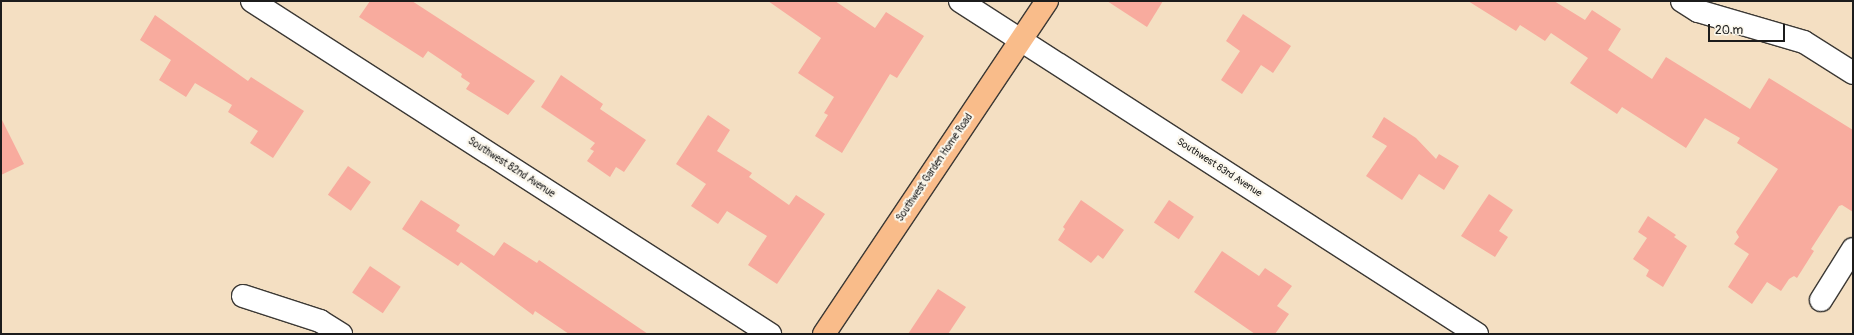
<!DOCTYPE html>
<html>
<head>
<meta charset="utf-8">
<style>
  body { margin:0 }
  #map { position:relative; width:1854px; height:335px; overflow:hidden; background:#f4dfc2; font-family:Pangolin,sans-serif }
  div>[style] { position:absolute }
  .building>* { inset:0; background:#f8ab9e; transform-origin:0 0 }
  .roads { filter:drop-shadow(1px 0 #3c3935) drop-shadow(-1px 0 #3c3935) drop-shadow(0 1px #3c3935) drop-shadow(0 -1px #3c3935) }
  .minor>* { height:22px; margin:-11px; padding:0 11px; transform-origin:11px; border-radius:11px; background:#fff }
  .major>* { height:22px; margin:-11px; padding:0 11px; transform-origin:11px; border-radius:11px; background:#f9bc8a }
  span { translate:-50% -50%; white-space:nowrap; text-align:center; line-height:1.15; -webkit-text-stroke:4px #fbf7ec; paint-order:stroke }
  .street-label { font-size:10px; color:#1c1c1c }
  .frame { position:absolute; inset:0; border:2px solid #1c1c1c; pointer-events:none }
  .scale { position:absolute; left:1708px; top:24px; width:77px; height:18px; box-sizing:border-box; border:2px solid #1c1c1c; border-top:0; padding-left:5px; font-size:12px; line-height:14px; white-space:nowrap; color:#1c1c1c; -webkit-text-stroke:3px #fbf7ec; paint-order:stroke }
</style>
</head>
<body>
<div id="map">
  <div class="building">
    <i style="clip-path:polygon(370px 1px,412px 1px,535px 81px,508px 115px,466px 89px,470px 83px,461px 77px,462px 74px,428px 51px,423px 58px,359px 17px)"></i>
    <i style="clip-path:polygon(768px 1px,835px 1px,875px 28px,886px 12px,924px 36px,897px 78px,890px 74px,842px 153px,815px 136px,828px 115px,824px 113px,834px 97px,798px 73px,821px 38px)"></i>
    <i style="clip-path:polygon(1107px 1px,1163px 1px,1147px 27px)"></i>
    <i style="clip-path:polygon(1468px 1px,1554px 1px,1585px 20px,1592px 10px,1621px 29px,1608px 50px,1652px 79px,1666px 57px,1750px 109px,1769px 78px,1853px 130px,1853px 212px,1842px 205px,1839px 206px,1811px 249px,1814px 251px,1797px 278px,1794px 276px,1789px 279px,1781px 291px,1767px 282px,1752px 304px,1728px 287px,1749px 254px,1734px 244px,1739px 237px,1736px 232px,1778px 169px,1737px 143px,1740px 138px,1705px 118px,1686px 148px,1622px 107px,1617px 114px,1570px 83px,1588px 58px,1551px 33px,1545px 41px,1520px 25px,1516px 31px)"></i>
    <i style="clip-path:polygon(1243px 14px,1291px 46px,1273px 73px,1261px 65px,1242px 94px,1221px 80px,1240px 51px,1226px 41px)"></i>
    <i style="clip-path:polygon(155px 15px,248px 81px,251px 77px,304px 111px,273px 158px,250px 143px,258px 131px,228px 112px,232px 105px,195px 83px,186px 97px,159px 80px,171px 60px,140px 40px)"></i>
    <i style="clip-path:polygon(561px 75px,603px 104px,600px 109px,646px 140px,624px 172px,616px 167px,610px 177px,587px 161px,594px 151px,590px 149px,595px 143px,541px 107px)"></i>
    <i style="clip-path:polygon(708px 115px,730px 130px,717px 151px,752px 173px,749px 177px,789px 205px,796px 195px,825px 214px,777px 284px,748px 265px,767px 236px,727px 211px,718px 224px,691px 206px,706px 184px,676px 164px)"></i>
    <i style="clip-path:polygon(1384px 117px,1416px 138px,1436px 159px,1439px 154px,1459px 166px,1444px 190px,1419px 174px,1402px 200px,1366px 176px,1387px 146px,1372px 137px)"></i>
    <i style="clip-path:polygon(1px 118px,24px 164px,1px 175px)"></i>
    <i style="left:348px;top:166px;width:28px;height:35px;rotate:35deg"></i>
    <i style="clip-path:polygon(1489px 194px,1513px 210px,1499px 231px,1508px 237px,1495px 257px,1461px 236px)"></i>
    <i style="clip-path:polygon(421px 200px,460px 225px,456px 231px,494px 256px,504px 242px,537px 263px,539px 260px,648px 334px,569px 334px,535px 311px,533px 315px,461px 262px,458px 266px,402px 229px)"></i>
    <i style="clip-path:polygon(1081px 200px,1124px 230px,1103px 259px,1098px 255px,1091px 263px,1058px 240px,1065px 229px,1063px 227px)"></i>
    <i style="left:1169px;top:200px;width:30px;height:27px;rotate:34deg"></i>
    <i style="clip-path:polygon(1648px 216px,1676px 235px,1674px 237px,1687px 246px,1663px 287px,1646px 276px,1649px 270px,1633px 259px,1647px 238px,1638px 232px)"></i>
    <i style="clip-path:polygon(1222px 251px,1259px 276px,1265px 268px,1292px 286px,1277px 306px,1289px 314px,1275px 334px,1255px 334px,1194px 292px)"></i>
    <i style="left:370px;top:266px;width:37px;height:32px;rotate:34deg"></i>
    <i style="clip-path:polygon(938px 289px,966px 307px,948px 334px,908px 334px)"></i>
  </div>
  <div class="roads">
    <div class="minor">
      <i style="left:252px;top:1px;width:616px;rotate:32.74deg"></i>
      <i style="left:960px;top:1px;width:615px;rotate:32.79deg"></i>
      <i style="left:1682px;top:1px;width:19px;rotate:32deg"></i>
      <i style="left:1698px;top:11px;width:110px;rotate:16.3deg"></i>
      <i style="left:1804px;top:42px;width:58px;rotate:32.3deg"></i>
      <i style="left:243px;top:296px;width:81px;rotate:18deg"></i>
      <i style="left:320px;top:321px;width:25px;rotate:32deg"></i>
      <i style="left:1821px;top:300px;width:60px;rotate:-57.9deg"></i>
    </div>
    <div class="major">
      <i style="left:824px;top:334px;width:401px;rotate:-56.2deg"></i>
    </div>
  </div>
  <div class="street-label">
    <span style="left:511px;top:168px;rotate:33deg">Southwest 82nd Avenue</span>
    <span style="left:935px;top:168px;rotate:-56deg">Southwest Garden Home Road</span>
    <span style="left:1219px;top:168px;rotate:33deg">Southwest 83rd Avenue</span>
  </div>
  <div class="frame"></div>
  <div class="scale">20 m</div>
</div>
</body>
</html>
